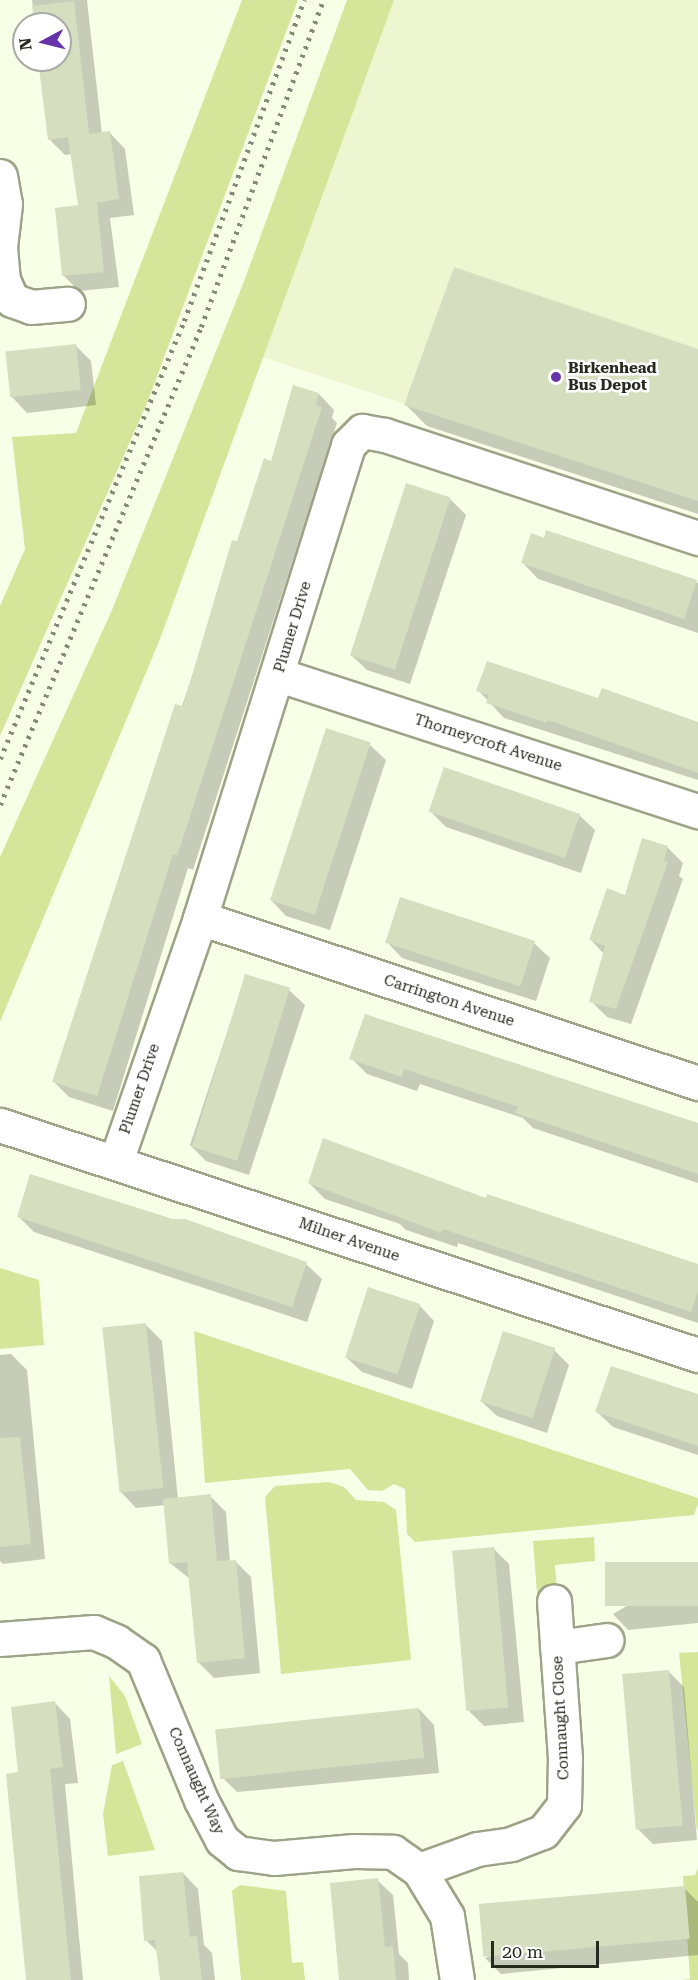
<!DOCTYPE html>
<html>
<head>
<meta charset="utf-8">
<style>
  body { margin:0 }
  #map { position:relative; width:698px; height:1980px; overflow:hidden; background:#f8ffe7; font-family:"Roboto Serif",serif }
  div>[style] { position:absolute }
  .built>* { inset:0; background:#edf6d1 }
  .green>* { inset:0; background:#d5e69b }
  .shadow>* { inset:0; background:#0003 }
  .building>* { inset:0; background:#d6dec0; transform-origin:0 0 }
  .roads { filter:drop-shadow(2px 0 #9ca387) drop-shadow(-2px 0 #9ca387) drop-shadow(0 2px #9ca387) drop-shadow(0 -2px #9ca387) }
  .street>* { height:33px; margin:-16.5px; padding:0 16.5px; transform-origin:16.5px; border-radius:16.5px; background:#fff }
  .rail>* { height:4.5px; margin-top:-2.25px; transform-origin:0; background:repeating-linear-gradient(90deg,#858a79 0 3px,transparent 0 9px) }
  .dots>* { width:16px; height:16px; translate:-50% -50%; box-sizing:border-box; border:3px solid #fff; border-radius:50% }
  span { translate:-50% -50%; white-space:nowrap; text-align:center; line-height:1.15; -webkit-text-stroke:5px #fff; paint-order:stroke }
  .poi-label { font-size:15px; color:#272a1f; font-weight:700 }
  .left { translate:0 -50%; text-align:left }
  .street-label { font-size:15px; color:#272a1f }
  .north { position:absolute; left:12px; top:12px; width:60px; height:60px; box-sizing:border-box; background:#fff; border:2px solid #a9aaa5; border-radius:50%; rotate:263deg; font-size:16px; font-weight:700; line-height:24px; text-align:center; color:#272a1f }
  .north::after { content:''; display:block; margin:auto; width:21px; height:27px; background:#6733aa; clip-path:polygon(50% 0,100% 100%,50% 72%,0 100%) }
  .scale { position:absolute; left:491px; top:1941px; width:108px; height:27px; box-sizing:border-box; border:3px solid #272a1f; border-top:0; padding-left:8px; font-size:18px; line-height:21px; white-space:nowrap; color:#272a1f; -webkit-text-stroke:4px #fff; paint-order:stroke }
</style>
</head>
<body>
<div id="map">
  <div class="built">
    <i style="clip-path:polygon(394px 0,698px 0,698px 500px,262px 357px)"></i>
  </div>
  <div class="green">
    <i style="clip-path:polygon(242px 0,298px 0,147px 403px,0 736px,0 606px,25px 549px,12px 437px,76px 433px)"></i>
    <i style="clip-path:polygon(347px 0,394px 0,160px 639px,0 1022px,0 857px,112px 610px,243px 284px)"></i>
    <i style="clip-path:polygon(0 1268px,39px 1280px,44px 1345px,0 1349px)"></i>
    <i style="clip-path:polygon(194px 1331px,698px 1498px,698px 1504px,694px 1515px,415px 1542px,407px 1534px,405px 1489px,394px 1484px,382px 1491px,368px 1490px,350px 1469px,205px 1483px)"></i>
    <i style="clip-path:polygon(329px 1482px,344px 1487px,356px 1500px,384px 1502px,396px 1510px,411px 1660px,281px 1674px,265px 1497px,275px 1486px)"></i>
    <i style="clip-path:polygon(594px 1537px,595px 1561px,555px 1565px,557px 1591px,537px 1593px,533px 1541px)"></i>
    <i style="clip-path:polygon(698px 1652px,698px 1829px,697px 1831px,679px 1653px)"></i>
    <i style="clip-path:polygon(109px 1676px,125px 1696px,142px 1744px,116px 1754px)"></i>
    <i style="clip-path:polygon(123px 1761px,155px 1850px,108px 1856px,103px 1814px,112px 1765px)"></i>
    <i style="clip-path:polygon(698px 1868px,698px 1980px,682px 1980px,690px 1979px,683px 1876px,695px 1875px)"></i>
    <i style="clip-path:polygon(240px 1885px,286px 1891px,292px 1963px,303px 1962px,305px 1980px,241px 1980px,232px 1891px)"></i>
  </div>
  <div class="shadow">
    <i style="clip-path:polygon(32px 0,87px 0,102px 134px,110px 133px,125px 149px,134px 215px,110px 218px,119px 287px,79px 291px,64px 276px,80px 206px,72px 154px,65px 155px,49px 139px,40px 60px,60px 60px,60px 24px,35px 24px)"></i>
    <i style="clip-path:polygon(76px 346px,91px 361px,96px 405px,27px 413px,12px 397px)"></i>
    <i style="clip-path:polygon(698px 351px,698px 514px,427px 426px,406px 405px)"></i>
    <i style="clip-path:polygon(319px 394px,334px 410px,332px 418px,337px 423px,201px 845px,193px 870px,188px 868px,113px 1111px,69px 1097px,53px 1081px,238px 543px)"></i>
    <i style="clip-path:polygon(450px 499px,466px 515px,410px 684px,367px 670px,351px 655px)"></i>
    <i style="clip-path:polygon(547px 532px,698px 583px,698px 633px,538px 579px,523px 563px,545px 540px)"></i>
    <i style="clip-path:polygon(478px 690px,599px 700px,698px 723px,698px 780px,504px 718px)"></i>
    <i style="clip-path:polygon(370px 745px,386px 760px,330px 930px,286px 916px,271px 900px)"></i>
    <i style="clip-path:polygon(430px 811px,579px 815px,595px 830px,581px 873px,446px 827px)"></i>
    <i style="clip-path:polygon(667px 847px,683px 863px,679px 876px,683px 879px,631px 1024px,607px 1017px,591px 1001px,604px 954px,591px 940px)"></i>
    <i style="clip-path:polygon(387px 942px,534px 943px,550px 958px,536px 1001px,402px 958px)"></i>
    <i style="clip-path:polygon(246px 975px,289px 990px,305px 1005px,249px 1175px,206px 1161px,190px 1145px)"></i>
    <i style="clip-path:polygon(351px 1058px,698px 1126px,698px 1183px,533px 1128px,523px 1118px,420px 1084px,417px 1091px,367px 1074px)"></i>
    <i style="clip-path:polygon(309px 1183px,698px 1266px,698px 1323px,458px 1243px,457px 1247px,406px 1230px,400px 1224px,325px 1199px)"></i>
    <i style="clip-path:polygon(18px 1216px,306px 1264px,322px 1279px,307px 1322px,34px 1232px)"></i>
    <i style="clip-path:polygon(419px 1305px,434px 1321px,412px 1389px,362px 1372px,346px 1357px)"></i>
    <i style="clip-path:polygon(146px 1325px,162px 1341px,178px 1499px,210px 1496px,226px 1512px,230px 1562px,235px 1561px,251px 1577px,260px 1673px,214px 1678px,198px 1662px,190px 1579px,170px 1563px,165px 1505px,136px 1508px,121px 1492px)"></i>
    <i style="clip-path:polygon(554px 1350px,569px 1365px,547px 1433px,497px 1416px,481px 1401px)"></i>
    <i style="clip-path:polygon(11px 1354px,27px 1370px,45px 1559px,3px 1564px,0 1561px,0 1355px)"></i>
    <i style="clip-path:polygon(698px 1396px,698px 1455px,613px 1427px,597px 1412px)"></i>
    <i style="clip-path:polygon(493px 1548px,509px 1564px,524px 1722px,484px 1726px,469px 1711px)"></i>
    <i style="clip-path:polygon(698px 1564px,698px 1623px,628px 1630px,613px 1614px)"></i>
    <i style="clip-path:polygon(668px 1671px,684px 1687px,697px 1840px,653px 1844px,637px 1828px)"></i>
    <i style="clip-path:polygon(55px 1703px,70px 1719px,78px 1783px,65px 1784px,83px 1980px,27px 1980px,19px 1774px)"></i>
    <i style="clip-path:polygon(419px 1709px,434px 1725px,439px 1773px,237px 1792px,221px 1776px)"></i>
    <i style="clip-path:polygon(183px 1873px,198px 1889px,204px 1945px,212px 1953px,215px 1980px,161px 1980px,158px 1952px,146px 1940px)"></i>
    <i style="clip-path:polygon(377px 1880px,393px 1895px,399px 1954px,408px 1963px,409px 1980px,351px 1980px)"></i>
    <i style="clip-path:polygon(684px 1888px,698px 1902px,698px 1955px,501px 1974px,485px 1958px)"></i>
  </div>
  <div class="building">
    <i style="clip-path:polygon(74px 1px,89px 134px,110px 131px,119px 199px,90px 204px,97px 203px,104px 272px,62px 276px,55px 208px,78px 205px,68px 137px,48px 140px,38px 60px,60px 60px,60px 24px,34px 24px,32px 6px)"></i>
    <i style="clip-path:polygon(454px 267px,698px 349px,698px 501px,404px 405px)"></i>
    <i style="left:76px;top:344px;width:46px;height:71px;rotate:84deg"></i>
    <i style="clip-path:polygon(293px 385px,319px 393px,316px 405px,322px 407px,186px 829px,177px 855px,173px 854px,97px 1096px,52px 1082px,175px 704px,183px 706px,232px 540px,237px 541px,264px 458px,271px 461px)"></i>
    <i style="left:406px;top:483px;width:47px;height:181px;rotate:18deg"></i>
    <i style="clip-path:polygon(546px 530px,697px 580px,684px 619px,521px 563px,531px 533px,544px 538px)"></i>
    <i style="clip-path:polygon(487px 661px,598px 698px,602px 688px,698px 722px,698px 773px,548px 720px,547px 723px,486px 703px,489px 695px,476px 691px)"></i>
    <i style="left:326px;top:728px;width:47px;height:181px;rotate:18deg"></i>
    <i style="left:444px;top:767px;width:144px;height:47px;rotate:19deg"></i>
    <i style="clip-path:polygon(642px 838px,668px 846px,664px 861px,668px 862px,616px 1009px,589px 1002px,605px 946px,589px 940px,607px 888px,625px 895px)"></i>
    <i style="left:400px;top:897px;width:142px;height:48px;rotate:18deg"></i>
    <i style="left:245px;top:974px;width:47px;height:181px;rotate:17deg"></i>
    <i style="clip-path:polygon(365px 1014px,698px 1123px,698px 1174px,515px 1113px,518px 1107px,404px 1069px,402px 1077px,349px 1059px)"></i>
    <i style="clip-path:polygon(323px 1138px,486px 1198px,487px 1194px,698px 1264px,698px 1290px,691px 1312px,443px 1229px,441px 1233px,308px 1183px)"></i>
    <i style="clip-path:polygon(30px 1174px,173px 1219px,185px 1219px,307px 1262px,292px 1307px,17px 1217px)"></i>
    <i style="left:368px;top:1287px;width:55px;height:74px;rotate:18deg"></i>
    <i style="left:146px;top:1323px;width:166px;height:44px;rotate:84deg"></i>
    <i style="left:503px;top:1331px;width:55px;height:74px;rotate:18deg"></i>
    <i style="clip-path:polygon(611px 1366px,698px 1394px,698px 1446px,595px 1412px)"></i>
    <i style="clip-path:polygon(20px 1437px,31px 1544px,0 1547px,0 1438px)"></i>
    <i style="clip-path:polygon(211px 1494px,217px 1561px,236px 1560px,245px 1658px,197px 1663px,187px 1562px,169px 1564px,163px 1499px)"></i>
    <i style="left:494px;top:1547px;width:161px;height:42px;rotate:85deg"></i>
    <i style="left:698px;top:1562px;width:44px;height:93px;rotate:90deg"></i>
    <i style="left:669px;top:1670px;width:156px;height:47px;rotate:85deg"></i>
    <i style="clip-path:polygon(55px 1701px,63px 1767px,50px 1769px,71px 1980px,26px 1980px,6px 1774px,18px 1772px,11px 1707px)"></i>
    <i style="left:419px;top:1708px;width:50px;height:205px;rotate:84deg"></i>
    <i style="clip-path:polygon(183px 1872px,190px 1937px,197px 1936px,202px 1980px,160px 1980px,155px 1940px,144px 1941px,139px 1876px)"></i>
    <i style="clip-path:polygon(378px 1878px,385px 1947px,393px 1946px,396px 1980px,339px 1980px,330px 1883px)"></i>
    <i style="left:685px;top:1886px;width:53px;height:207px;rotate:85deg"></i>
  </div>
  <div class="roads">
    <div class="street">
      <i style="left:0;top:176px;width:28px;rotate:80deg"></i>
      <i style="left:5px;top:204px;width:43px;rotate:96.6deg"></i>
      <i style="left:0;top:247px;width:33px;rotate:85deg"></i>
      <i style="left:3px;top:280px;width:22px;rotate:66deg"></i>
      <i style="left:12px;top:300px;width:20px;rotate:20deg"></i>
      <i style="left:31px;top:307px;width:37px;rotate:-5deg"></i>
      <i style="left:279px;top:675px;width:441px;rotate:18deg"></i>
      <i style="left:200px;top:918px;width:525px;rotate:18.33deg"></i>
      <i style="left:0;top:1125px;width:735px;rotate:18.24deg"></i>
      <i style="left:116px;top:1161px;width:257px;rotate:-70.9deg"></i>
      <i style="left:200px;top:918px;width:496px;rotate:-72.6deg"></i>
      <i style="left:348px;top:445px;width:20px;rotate:-45deg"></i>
      <i style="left:362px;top:431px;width:23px;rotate:10deg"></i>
      <i style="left:385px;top:435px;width:330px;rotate:18.2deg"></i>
      <i style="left:0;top:1639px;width:94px;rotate:-4.3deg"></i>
      <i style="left:94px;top:1632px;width:25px;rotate:23deg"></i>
      <i style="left:117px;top:1642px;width:32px;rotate:35deg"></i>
      <i style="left:143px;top:1660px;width:152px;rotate:67.5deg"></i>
      <i style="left:201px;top:1800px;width:45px;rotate:62.3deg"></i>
      <i style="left:222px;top:1840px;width:21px;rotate:39deg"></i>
      <i style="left:238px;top:1853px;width:36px;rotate:8deg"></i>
      <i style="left:274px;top:1858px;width:80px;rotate:-5deg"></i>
      <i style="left:354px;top:1851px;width:39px;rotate:1deg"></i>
      <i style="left:393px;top:1852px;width:32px;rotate:35deg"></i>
      <i style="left:419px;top:1870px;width:54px;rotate:58.7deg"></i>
      <i style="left:447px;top:1916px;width:65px;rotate:81.1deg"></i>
      <i style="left:557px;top:1647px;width:50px;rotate:-8deg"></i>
      <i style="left:419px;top:1870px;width:62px;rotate:-19.9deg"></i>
      <i style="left:477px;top:1849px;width:34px;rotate:-8deg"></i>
      <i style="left:511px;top:1844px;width:34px;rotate:-21deg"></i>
      <i style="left:543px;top:1832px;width:34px;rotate:-52deg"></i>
      <i style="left:564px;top:1805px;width:47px;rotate:-88.8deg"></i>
      <i style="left:565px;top:1758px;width:157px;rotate:-94deg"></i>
    </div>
  </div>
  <div class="rail">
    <i style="left:0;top:759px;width:475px;rotate:-67.2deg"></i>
    <i style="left:184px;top:321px;width:343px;rotate:-69.5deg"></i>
    <i style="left:0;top:805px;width:519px;rotate:-67.19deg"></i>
    <i style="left:201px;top:327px;width:349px;rotate:-69.5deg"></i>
  </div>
  <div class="dots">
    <i style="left:556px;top:377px;background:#6733aa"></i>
  </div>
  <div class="poi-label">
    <span class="left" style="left:568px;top:377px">Birkenhead<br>Bus Depot</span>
  </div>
  <div class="street-label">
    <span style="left:293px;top:627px;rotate:-73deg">Plumer Drive</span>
    <span style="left:488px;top:743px;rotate:18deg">Thorneycroft Avenue</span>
    <span style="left:449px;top:1001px;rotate:18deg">Carrington Avenue</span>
    <span style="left:140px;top:1089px;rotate:-71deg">Plumer Drive</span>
    <span style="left:349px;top:1240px;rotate:19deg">Milner Avenue</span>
    <span style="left:561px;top:1718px;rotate:-93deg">Connaught Close</span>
    <span style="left:196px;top:1781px;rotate:66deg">Connaught Way</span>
  </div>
  <div class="north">N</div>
  <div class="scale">20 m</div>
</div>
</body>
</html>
